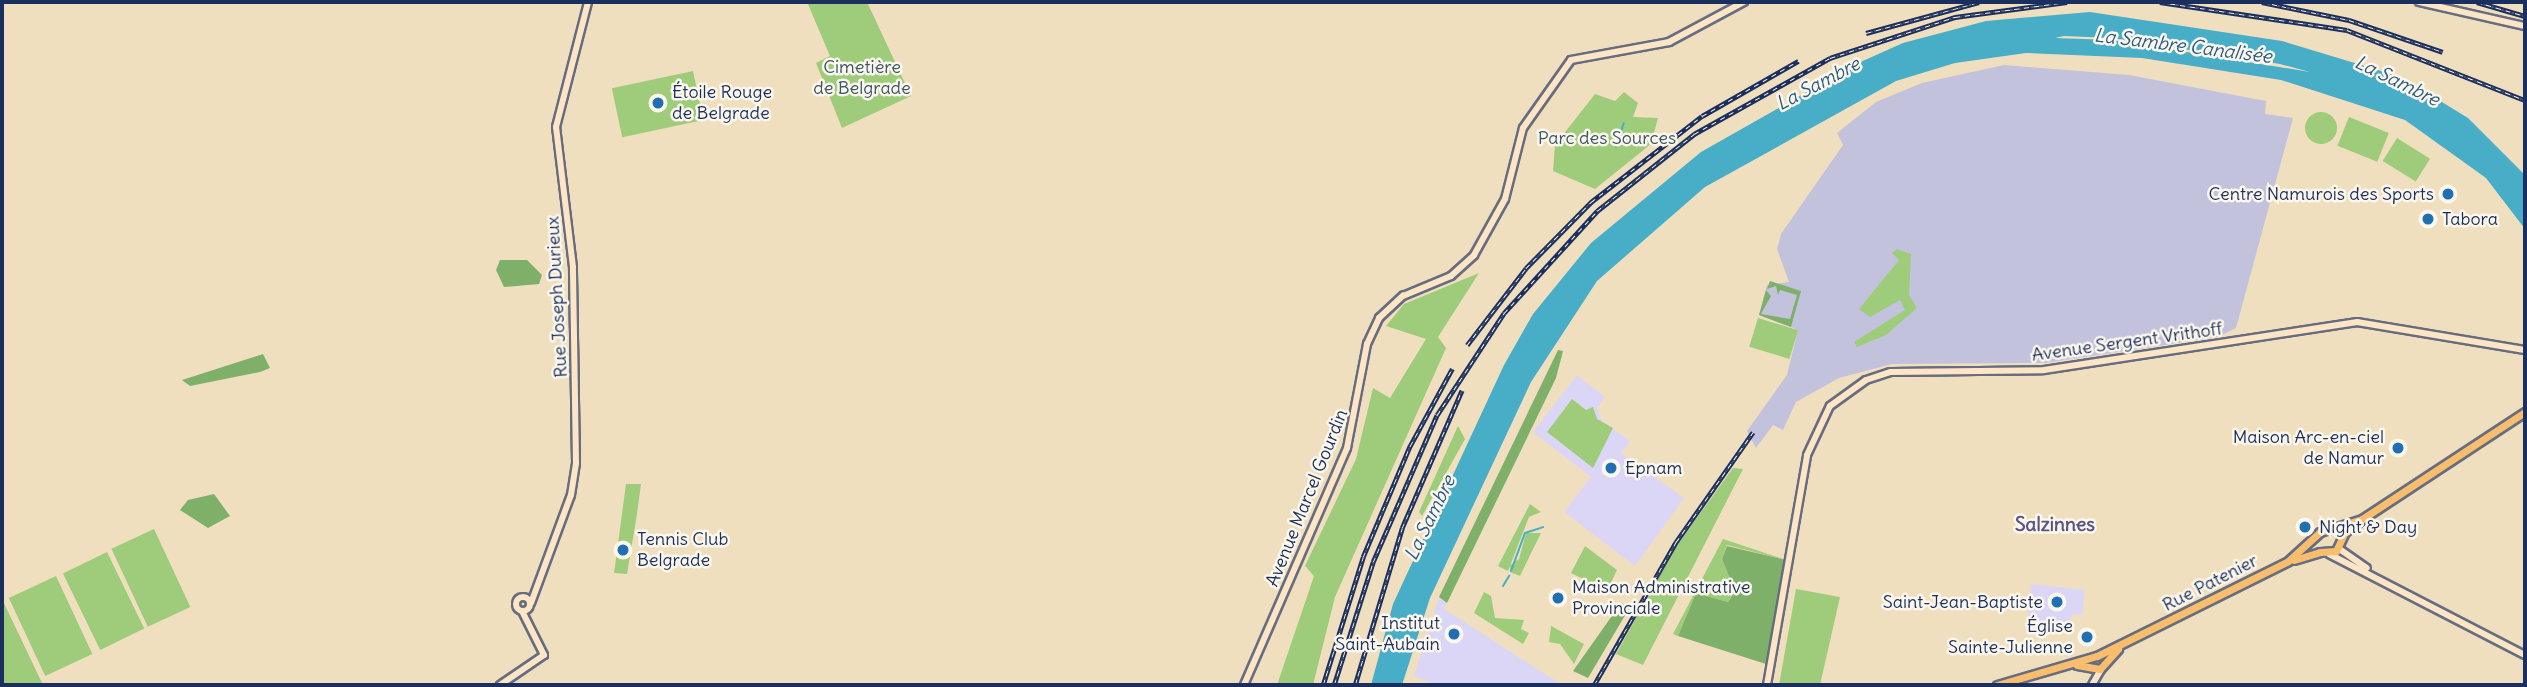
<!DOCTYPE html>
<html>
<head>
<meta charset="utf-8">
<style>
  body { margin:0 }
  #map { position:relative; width:2527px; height:687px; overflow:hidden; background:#f0dfbf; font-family:Delius,sans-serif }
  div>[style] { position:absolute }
  .built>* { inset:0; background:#dcd6f6 }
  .industrial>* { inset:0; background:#c2c2dc }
  .green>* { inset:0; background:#9ecc7a; transform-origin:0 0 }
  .round { border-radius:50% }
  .forest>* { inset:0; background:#7eb06a }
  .water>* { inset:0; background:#48adc7 }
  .stream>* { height:2px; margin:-1px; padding:0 1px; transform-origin:1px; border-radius:1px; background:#48adc7 }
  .roads { filter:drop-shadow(2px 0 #666d80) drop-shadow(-2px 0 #666d80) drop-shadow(0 2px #666d80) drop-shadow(0 -2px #666d80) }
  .secondary>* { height:6px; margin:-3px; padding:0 3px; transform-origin:3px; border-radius:3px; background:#fde5c5 }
  .secondary>.ring { margin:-3px; padding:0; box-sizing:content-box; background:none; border:6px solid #fde5c5; border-radius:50% }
  .primary>* { height:7px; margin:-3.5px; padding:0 3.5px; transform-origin:3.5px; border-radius:3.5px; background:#f9be6d }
  .rail>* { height:4.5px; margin-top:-2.25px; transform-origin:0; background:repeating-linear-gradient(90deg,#fbf7ec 0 5px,#1b2f5e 0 10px); box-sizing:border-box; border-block:2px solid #1b2f5e }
  .dots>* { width:19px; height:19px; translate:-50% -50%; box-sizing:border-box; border:4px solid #fbf7ec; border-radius:50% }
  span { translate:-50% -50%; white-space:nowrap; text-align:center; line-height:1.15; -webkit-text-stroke:5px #fbf7ec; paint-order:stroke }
  .park-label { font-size:18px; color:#3c5665 }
  .poi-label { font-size:18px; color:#1b2f5e }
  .left { translate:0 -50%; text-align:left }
  .right { translate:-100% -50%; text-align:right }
  .street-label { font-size:18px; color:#1b2f5e }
  .water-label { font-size:19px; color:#2b5b83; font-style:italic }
  .neighbourhood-label { font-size:19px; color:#575585; font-weight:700 }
  .frame { position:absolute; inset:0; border:4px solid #1b2f5e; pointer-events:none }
</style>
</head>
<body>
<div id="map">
  <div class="built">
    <i style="clip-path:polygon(1577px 375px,1605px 397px,1597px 408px,1602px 421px,1630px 441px,1621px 453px,1684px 498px,1635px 566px,1564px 512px,1591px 477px,1533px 432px)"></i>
    <i style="clip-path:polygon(2031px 584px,2085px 590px,2082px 615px,2073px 614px,2063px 632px,2027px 623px)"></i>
    <i style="clip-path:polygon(1439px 597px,1447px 603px,1444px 609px,1562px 685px,1436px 685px,1414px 676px)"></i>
  </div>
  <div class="industrial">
    <i style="clip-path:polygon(2004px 65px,2129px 75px,2266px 101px,2265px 114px,2293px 118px,2236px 328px,2218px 337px,2045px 363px,1892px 364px,1839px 378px,1796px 402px,1783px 430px,1773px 425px,1756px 448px,1747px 431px,1787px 375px,1798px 330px,1759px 315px,1767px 285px,1789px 282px,1777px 249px,1781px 234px,1843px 145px,1837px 133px,1876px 102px,1922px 83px)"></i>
  </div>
  <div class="green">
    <i style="clip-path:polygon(807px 2px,867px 2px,911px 96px,842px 128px,816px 63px,830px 56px)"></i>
    <i style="left:693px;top:71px;width:50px;height:83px;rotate:78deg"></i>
    <i style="clip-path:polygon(1624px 92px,1638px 103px,1633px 117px,1658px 118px,1651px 144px,1595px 189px,1553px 171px,1555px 145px,1595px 94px,1615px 101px)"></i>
    <i class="round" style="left:2305px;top:112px;width:32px;height:32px"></i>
    <i style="left:2349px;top:117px;width:43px;height:31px;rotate:22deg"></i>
    <i style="left:2397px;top:138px;width:39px;height:27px;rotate:32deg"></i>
    <i style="clip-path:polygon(1897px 249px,1911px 254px,1909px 295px,1917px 308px,1886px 335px,1857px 347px,1854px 342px,1905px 310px,1900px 300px,1870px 317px,1859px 309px,1899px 260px,1892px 253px)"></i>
    <i style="clip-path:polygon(1479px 273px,1438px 337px,1446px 348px,1335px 597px,1313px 685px,1277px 685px,1314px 576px,1305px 566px,1356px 459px,1373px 388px,1390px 398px,1426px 339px,1386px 326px,1404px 304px)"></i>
    <i style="left:1758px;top:318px;width:42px;height:30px;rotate:17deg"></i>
    <i style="clip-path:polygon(1572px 399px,1586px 410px,1593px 407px,1597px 419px,1613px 428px,1593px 468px,1547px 432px)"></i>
    <i style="clip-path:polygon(1458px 426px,1465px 439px,1422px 516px,1419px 512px)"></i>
    <i style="clip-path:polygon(1733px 468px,1743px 469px,1643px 665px,1616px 654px,1675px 548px)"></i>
    <i style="clip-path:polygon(626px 484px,641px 484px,637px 514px,627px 574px,614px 573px)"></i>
    <i style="clip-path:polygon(1530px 504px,1541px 512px,1529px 517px,1508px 571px,1498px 566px)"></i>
    <i style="left:154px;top:529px;width:86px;height:47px;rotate:65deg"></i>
    <i style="clip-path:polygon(1526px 533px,1541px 533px,1520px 576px,1510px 572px,1510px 565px,1519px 559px)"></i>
    <i style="clip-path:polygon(1723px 539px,1786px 560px,1727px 545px,1722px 559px,1735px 590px,1728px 602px,1696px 593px,1678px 636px,1673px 634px)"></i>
    <i style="clip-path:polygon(1585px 546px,1617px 570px,1607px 591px,1571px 573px)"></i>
    <i style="left:107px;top:552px;width:85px;height:49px;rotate:64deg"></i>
    <i style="left:56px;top:576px;width:86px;height:52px;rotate:65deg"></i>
    <i style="clip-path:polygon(1796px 589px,1840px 597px,1820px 685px,1779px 685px)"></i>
    <i style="clip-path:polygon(1484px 592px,1491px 596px,1495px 618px,1524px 620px,1521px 629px,1529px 633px,1523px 644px,1474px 613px)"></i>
    <i style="clip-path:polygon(3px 601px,43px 685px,2px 685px)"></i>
    <i style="clip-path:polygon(1551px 626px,1584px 644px,1574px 664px,1560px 644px,1549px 642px)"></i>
  </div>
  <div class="forest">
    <i style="clip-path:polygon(500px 260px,527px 260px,542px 275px,539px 284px,504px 287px,496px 270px)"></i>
    <i style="clip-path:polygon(1770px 281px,1801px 291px,1791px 327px,1759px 315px,1766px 290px,1771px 296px,1761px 314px,1790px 319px,1797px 295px,1780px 290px,1778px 295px,1776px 286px,1767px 289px)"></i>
    <i style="clip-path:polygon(1558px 350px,1563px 351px,1556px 378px,1447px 603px,1439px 597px)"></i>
    <i style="clip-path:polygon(263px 354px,270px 368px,260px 372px,190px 386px,182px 380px)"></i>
    <i style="clip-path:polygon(214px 494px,230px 516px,208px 528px,180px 510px,188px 500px)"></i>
    <i style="clip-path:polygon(1727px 546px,1786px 560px,1769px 665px,1678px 636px,1696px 593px,1728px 602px,1735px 591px,1722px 559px)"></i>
    <i style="clip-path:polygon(1621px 603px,1630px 607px,1588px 678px,1573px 671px)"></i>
  </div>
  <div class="water">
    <i style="clip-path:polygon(evenodd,2090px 12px,2282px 41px,2401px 77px,2468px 118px,2525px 175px,2525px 229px,2486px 178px,2405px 120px,2281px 80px,2142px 58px,2026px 53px,1955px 63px,1896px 81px,1705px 187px,1597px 281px,1531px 382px,1430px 598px,1402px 685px,1371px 685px,1393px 604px,1504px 365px,1533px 314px,1591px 243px,1701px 152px,1856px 64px,1903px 43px,1986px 21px,2090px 12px,2064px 36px,2112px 38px,2280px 64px,2310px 72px,2112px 40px,2055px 38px,2064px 36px)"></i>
  </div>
  <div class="stream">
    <i style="left:1616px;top:147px;width:25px;rotate:-72deg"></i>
    <i style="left:1511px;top:571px;width:40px;rotate:-69.8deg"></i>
    <i style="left:1525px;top:533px;width:19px;rotate:-18deg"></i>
    <i style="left:1503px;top:586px;width:12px;rotate:-59deg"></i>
  </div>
  <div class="roads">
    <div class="secondary">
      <i style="left:2419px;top:2px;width:109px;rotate:12.8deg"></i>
      <i style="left:2338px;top:548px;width:35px;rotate:35deg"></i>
      <i style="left:2329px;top:554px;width:220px;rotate:27.3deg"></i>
      <i class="ring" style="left:516px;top:597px;width:8px;height:8px"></i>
      <i style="left:531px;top:603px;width:115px;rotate:-69.7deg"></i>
      <i style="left:571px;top:495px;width:32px;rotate:-81deg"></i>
      <i style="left:576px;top:463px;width:196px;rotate:-90.9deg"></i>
      <i style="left:573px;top:267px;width:141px;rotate:-96.9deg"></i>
      <i style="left:556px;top:127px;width:129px;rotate:-75.6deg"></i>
      <i style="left:500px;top:685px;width:53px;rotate:-34.3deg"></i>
      <i style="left:544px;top:655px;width:49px;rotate:-116.6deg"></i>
      <i style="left:1244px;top:685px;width:258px;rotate:-66.5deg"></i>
      <i style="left:1347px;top:448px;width:106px;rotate:-79.1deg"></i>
      <i style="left:1367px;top:344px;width:29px;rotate:-65deg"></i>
      <i style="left:1379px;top:318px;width:33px;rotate:-43deg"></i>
      <i style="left:1403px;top:296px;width:52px;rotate:-22.6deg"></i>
      <i style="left:1451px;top:276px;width:31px;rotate:-42deg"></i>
      <i style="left:1474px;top:255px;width:64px;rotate:-61deg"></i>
      <i style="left:1505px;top:199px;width:73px;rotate:-75.8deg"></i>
      <i style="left:1523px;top:128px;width:83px;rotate:-54.8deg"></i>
      <i style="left:1571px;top:60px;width:100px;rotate:-10.4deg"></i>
      <i style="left:1669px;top:42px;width:85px;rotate:-28.1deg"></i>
      <i style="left:1767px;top:685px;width:233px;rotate:-80.1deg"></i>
      <i style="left:1807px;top:455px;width:54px;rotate:-64.9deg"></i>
      <i style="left:1830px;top:406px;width:44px;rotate:-35.8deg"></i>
      <i style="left:1866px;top:380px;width:26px;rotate:-18deg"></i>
      <i style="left:1891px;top:372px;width:153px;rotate:-0.7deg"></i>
      <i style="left:2044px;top:370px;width:317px;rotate:-8.7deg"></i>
      <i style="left:2357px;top:322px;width:170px;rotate:9.5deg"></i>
      <i style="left:2092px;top:685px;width:20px;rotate:-60deg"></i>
    </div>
    <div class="primary">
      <i style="left:2320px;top:552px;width:16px;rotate:-4deg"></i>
      <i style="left:2336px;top:551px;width:21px;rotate:-65deg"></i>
      <i style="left:2345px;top:532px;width:21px;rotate:-37deg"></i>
      <i style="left:2362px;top:519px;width:195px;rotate:-33.3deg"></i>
      <i style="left:2294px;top:560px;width:27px;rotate:-17deg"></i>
      <i style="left:2077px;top:665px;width:23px;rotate:10deg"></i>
      <i style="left:2100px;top:669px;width:27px;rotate:-48deg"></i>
      <i style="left:1997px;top:685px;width:104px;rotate:-16.2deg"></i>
      <i style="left:2097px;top:656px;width:213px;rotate:-26.4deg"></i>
      <i style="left:2288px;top:561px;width:43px;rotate:-42.2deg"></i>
      <i style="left:2320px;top:532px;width:44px;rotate:-17.2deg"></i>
    </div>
  </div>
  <div class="rail">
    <i style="left:2160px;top:2px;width:189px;rotate:8.5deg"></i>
    <i style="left:2347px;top:30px;width:191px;rotate:21.5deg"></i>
    <i style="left:2262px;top:2px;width:89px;rotate:11.7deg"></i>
    <i style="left:2349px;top:20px;width:99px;rotate:18.8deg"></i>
    <i style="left:2477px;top:2px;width:50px;rotate:16.3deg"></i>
    <i style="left:1866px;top:33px;width:117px;rotate:-15.3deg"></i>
    <i style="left:1467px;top:345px;width:97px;rotate:-52.5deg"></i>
    <i style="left:1526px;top:268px;width:93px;rotate:-45.4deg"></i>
    <i style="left:1591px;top:202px;width:140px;rotate:-37.8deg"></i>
    <i style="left:1702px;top:116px;width:111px;rotate:-29.8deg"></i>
    <i style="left:1323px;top:685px;width:134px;rotate:-72.6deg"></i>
    <i style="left:1363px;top:557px;width:121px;rotate:-67.1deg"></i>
    <i style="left:1410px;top:446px;width:88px;rotate:-61.4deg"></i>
    <i style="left:1334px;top:685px;width:129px;rotate:-72.4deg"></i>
    <i style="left:1373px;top:562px;width:160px;rotate:-66.5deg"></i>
    <i style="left:1437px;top:415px;width:122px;rotate:-56.7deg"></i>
    <i style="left:1504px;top:313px;width:138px;rotate:-47.6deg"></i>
    <i style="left:1597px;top:211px;width:124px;rotate:-38.4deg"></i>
    <i style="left:1694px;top:134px;width:156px;rotate:-29.2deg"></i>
    <i style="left:1830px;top:58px;width:132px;rotate:-18.2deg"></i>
    <i style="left:1955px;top:17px;width:113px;rotate:-7.6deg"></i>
    <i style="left:1355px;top:685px;width:164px;rotate:-73.3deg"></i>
    <i style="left:1402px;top:528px;width:150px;rotate:-66.5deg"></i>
    <i style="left:1594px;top:685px;width:165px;rotate:-60.2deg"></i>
    <i style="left:1676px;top:542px;width:134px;rotate:-55deg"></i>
  </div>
  <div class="dots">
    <i style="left:658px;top:103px;background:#1f6fb2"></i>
    <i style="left:2448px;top:194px;background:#1f6fb2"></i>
    <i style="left:2428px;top:219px;background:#1f6fb2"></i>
    <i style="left:2398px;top:448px;background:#1f6fb2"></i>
    <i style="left:1611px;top:468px;background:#1f6fb2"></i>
    <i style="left:2305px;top:527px;background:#1f6fb2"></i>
    <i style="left:623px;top:550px;background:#1f6fb2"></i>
    <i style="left:1558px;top:598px;background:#1f6fb2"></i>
    <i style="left:2057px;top:602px;background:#1f6fb2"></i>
    <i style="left:1454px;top:634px;background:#1f6fb2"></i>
    <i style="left:2087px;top:637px;background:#1f6fb2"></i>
  </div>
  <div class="park-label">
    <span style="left:862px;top:78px">Cimetière<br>de Belgrade</span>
    <span style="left:1607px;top:138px">Parc des Sources</span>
  </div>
  <div class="poi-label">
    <span class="left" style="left:672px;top:103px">Étoile Rouge<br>de Belgrade</span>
    <span class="right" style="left:2434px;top:194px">Centre Namurois des Sports</span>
    <span class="left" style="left:2442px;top:219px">Tabora</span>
    <span class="right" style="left:2384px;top:448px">Maison Arc-en-ciel<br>de Namur</span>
    <span class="left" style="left:1625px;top:468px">Epnam</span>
    <span class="left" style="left:2319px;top:527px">Night &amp; Day</span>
    <span class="left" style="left:637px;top:550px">Tennis Club<br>Belgrade</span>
    <span class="left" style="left:1572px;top:598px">Maison Administrative<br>Provinciale</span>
    <span class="right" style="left:2043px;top:602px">Saint-Jean-Baptiste</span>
    <span class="right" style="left:1440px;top:634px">Institut<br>Saint-Aubain</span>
    <span class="right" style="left:2073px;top:637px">Église<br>Sainte-Julienne</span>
  </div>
  <div class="street-label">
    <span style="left:557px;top:297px;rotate:-93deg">Rue Joseph Durieux</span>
    <span style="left:2127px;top:342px;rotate:-8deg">Avenue Sergent Vrithoff</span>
    <span style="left:1307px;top:498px;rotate:-68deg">Avenue Marcel Gourdin</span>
    <span style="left:2210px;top:583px;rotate:-27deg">Rue Patenier</span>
  </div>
  <div class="water-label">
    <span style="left:2183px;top:46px;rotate:7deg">La Sambre Canalisée</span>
    <span style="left:2397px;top:81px;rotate:26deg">La Sambre</span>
    <span style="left:1818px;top:84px;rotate:-28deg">La Sambre</span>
    <span style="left:1430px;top:518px;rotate:-64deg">La Sambre</span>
  </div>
  <div class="neighbourhood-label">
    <span style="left:2055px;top:525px">Salzinnes</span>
  </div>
  <div class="frame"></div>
</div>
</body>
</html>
